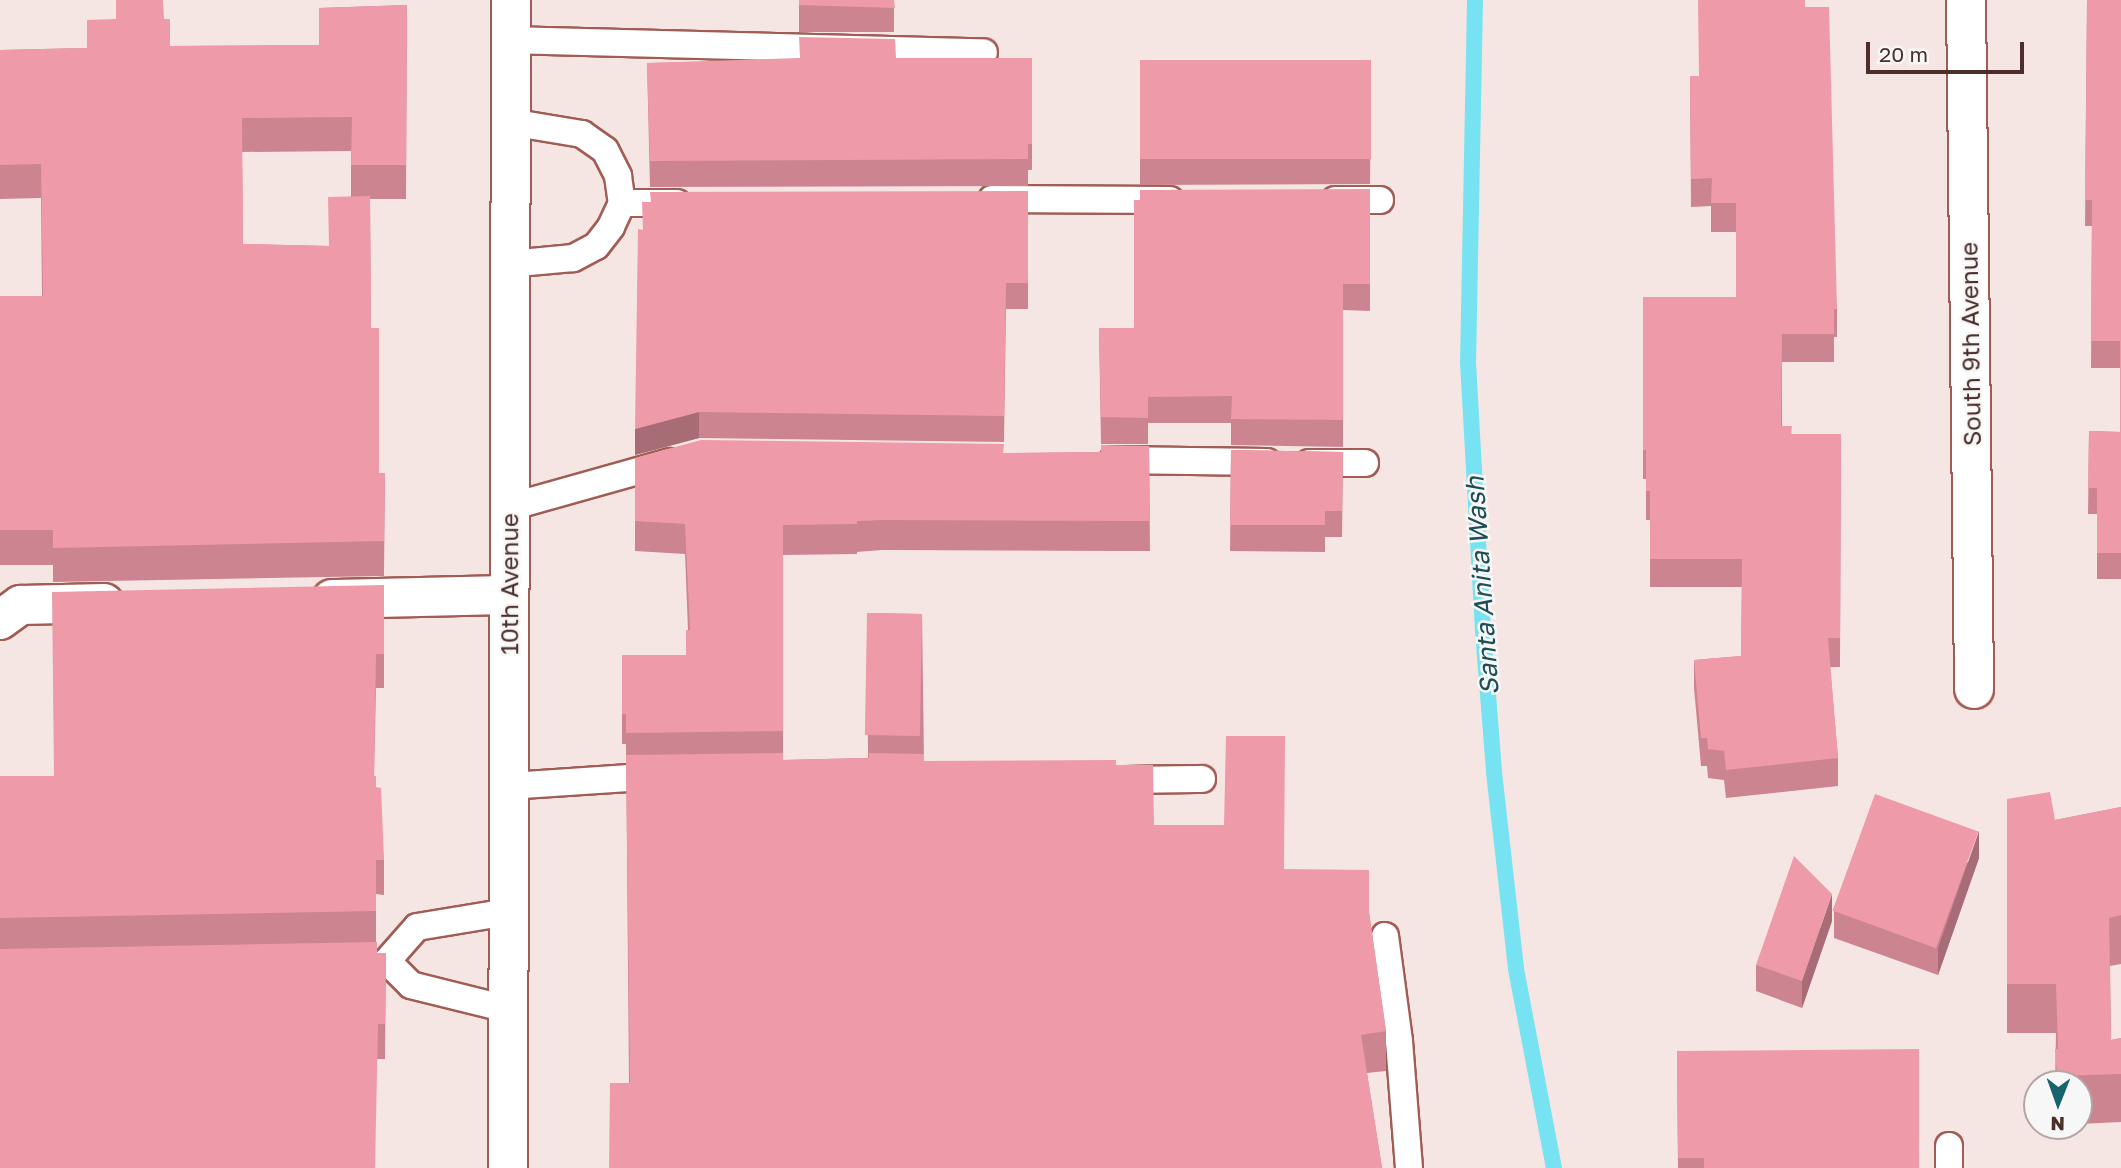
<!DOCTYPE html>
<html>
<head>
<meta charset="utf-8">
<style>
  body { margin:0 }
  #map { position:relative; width:2121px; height:1168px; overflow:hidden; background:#f6e6e3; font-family:"Golos Text",sans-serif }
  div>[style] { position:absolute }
  .stream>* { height:16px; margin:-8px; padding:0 8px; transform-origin:8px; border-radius:8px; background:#77e3f2 }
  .roads { filter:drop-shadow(2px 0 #a15d55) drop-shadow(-2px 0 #a15d55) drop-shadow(0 2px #a15d55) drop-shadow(0 -2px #a15d55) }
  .lane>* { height:26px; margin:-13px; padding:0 13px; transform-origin:13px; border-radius:13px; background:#fff }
  .street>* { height:38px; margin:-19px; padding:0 19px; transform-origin:19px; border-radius:19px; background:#fff }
  .wall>* { inset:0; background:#cd8491; transform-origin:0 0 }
  .shaded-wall>* { inset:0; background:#a76c76 }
  .building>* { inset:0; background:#ee9aa9; transform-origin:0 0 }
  span { translate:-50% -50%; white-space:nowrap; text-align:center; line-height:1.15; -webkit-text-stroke:5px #f7f7f7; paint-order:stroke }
  .street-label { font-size:24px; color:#4c2e2a }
  .water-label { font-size:26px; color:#1e4e55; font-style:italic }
  .north { position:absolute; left:2023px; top:1070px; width:70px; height:70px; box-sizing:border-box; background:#f7f7f7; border:2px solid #b3a7a5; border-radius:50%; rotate:181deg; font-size:19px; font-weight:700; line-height:28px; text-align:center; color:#4c2e2a }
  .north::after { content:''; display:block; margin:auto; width:24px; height:32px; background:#17646e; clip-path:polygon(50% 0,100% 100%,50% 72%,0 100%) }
  .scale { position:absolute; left:1866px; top:42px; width:158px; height:32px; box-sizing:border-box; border:4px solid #4c2e2a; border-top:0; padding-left:9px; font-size:21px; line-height:24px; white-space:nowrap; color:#4c2e2a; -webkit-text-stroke:5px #f7f7f7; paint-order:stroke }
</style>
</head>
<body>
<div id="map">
  <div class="stream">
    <i style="left:1475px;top:0;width:362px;rotate:91.1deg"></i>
    <i style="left:1468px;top:362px;width:269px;rotate:86.8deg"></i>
    <i style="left:1483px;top:631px;width:141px;rotate:85.5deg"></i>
    <i style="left:1494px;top:772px;width:198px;rotate:83.6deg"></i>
    <i style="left:1516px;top:969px;width:203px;rotate:79.2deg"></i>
  </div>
  <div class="roads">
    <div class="lane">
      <i style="left:511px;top:40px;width:473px;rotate:1.5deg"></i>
      <i style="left:510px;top:122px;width:73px;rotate:9.5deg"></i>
      <i style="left:582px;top:134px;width:28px;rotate:35deg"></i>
      <i style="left:605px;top:150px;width:29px;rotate:63deg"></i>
      <i style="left:618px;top:176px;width:27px;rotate:82deg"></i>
      <i style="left:622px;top:203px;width:26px;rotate:115deg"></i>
      <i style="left:611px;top:227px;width:24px;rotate:128deg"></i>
      <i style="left:596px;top:246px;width:26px;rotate:152deg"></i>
      <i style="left:573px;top:258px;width:63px;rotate:174.6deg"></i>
      <i style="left:992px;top:199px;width:178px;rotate:0.3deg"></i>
      <i style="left:1335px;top:200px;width:45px"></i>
      <i style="left:622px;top:203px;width:55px"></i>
      <i style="left:1113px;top:460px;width:154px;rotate:0.7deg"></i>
      <i style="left:1309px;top:463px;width:56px"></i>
      <i style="left:510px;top:507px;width:166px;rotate:-15.7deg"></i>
      <i style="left:1120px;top:780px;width:82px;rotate:-0.7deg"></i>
      <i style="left:509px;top:786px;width:152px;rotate:-3.8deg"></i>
      <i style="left:1385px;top:936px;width:106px;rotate:82.4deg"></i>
      <i style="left:1399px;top:1041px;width:127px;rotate:85.5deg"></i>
      <i style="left:507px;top:1009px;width:99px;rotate:-166deg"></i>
      <i style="left:411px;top:985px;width:34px;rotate:-135deg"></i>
      <i style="left:387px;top:961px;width:45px;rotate:-48.6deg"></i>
      <i style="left:417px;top:927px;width:92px;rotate:-9.4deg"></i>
      <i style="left:1949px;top:1168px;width:22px;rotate:-90deg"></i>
    </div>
    <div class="street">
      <i style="left:1966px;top:0;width:689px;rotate:89.33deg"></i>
      <i style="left:332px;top:599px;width:176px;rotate:-1.3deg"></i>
      <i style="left:0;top:620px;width:26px;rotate:-36deg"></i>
      <i style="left:21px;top:605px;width:83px;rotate:-1.4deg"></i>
      <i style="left:508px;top:1168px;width:1168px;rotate:-89.85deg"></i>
    </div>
  </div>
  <div class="wall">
    <i style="left:799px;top:0;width:95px;height:32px"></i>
    <i style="clip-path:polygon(2087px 0,2121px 0,2121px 579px,2097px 579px,2097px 514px,2088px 514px,2089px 431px,2120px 432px,2120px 368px,2091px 368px,2092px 226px,2085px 226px)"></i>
    <i style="clip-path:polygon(evenodd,407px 5px,406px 199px,370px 199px,371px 328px,379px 473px,385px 473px,384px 576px,53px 582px,53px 565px,0 565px,0 296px,42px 296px,41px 198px,0 199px,0 50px,170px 46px,319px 45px,319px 8px,407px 5px,351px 151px,351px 196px,329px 246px,243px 244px,242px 152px,351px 151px)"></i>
    <i style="clip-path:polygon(1805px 7px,1837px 309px,1837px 337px,1834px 337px,1834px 362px,1782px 362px,1782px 426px,1792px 434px,1841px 434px,1840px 667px,1830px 667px,1838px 758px,1838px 786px,1726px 798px,1724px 780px,1708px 778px,1707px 766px,1701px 766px,1694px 688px,1694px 660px,1741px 656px,1742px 587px,1650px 587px,1650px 520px,1646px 520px,1646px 479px,1643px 479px,1643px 297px,1736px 297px,1736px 232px,1711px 232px,1711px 206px,1691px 207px,1690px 76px,1699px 76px)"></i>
    <i style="clip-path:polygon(896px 58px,1032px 58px,1032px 170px,1028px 170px,1028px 186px,650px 187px,647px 63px)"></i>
    <i style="clip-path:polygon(1140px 60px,1371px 88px,1370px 184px,1140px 185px)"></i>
    <i style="clip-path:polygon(1370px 189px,1370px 311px,1343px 310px,1343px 447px,1231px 445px,1231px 423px,1148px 423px,1148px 444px,1101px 444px,1099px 328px,1134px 328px)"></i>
    <i style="clip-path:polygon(1028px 191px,1028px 309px,1006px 309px,1004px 442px,699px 438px,635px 455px,642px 230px)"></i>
    <i style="clip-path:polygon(1149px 446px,1150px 551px,882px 550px,857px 552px,857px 554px,783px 555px,783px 760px,868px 758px,867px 613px,922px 614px,924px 761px,1116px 765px,1154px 825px,1284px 869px,1369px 912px,1386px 1031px,1386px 1071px,1367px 1073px,1382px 1168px,609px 1168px,629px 1083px,626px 744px,622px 744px,622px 655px,686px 655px,688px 630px,685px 554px,635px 551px,635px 458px,1101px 452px)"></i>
    <i style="clip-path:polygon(1231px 450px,1343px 452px,1342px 537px,1325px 537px,1325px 552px,1230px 551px)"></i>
    <i style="clip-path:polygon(384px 585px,384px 688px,376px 688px,374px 776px,376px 787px,384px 860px,384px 895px,376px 894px,376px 942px,377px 953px,386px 953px,385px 1059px,378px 1059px,0 1168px,0 776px,54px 776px)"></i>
    <i style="clip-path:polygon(2007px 799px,2055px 820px,2121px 807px,2121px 964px,2110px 966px,2111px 1040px,2121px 1038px,2121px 1122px,2079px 1124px,2079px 1084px,2055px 1084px,2056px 1033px,2007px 1033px)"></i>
    <i style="clip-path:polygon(1979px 858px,1938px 975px,1834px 938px,1834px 911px)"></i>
    <i style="clip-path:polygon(1832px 921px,1802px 1008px,1756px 991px,1756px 965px)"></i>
    <i style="clip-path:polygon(1677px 1051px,1919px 1168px,1678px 1168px)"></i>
  </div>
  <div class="shaded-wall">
    <i style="clip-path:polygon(699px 412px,699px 438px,635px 455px,635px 429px)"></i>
    <i style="clip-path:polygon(1979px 831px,1979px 858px,1938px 975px,1938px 948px)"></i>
    <i style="clip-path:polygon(1832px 894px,1832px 921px,1802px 1008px,1802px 981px)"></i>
  </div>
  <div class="building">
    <i style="clip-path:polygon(116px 0,163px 0,164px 19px,170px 19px,170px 46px,319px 45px,319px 8px,407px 5px,406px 165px,351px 165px,352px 117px,242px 118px,243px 244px,329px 246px,328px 197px,370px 196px,371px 328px,379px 328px,379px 473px,385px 473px,384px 541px,53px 548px,53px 530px,0 530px,0 296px,43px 296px,41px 164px,0 165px,0 50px,87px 48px,87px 20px,116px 19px)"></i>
    <i style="clip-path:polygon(799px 0,894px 0,895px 8px,799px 5px)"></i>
    <i style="clip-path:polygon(1698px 0,1805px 0,1805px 7px,1829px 7px,1837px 309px,1834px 309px,1834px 334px,1782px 334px,1781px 426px,1792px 426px,1791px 434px,1841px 434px,1840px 638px,1828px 638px,1838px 758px,1726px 770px,1724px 751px,1708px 749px,1707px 738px,1701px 738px,1694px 660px,1741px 656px,1742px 559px,1650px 559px,1650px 491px,1646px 491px,1646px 450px,1643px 450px,1643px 297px,1736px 297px,1736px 203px,1711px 203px,1712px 178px,1691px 179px,1690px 76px,1699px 76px)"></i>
    <i style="clip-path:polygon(2087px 0,2121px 0,2121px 553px,2097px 553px,2097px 488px,2088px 488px,2089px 431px,2120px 432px,2120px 341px,2091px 341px,2092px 200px,2085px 200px)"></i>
    <i style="clip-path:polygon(799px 37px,895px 39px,896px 58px,1032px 58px,1032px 144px,1028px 144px,1028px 159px,650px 161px,647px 63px,800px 58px)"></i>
    <i style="left:1140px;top:60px;width:231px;height:99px"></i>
    <i style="clip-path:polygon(1370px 189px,1370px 284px,1343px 284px,1343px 420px,1231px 419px,1232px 396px,1148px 397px,1148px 418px,1101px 417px,1099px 328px,1134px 328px,1134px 200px,1140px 200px,1140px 190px)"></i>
    <i style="clip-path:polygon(1028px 191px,1028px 283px,1006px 283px,1004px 416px,699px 412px,635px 429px,638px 229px,643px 230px,642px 202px,651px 202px,650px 192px)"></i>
    <i style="clip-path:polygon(701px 440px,1004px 444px,1003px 453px,1101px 452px,1101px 445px,1149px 446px,1150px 521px,882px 520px,857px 521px,857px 524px,783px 525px,783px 731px,626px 733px,626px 714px,622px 714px,622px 655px,686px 655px,686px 630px,690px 630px,685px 524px,635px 521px,635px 458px)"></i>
    <i style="clip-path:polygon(1231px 450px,1343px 452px,1342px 511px,1325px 511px,1325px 525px,1230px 525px)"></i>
    <i style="clip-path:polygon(384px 585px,384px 654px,376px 654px,374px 776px,376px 776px,376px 787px,381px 788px,384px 860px,376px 860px,376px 911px,0 918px,0 776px,54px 776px,52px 592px)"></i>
    <i style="left:867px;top:613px;width:55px;height:122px;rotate:1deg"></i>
    <i style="clip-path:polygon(1226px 736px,1285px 736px,1284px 869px,1369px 870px,1369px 912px,1386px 1031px,1361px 1035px,1382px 1168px,609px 1168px,610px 1083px,630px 1083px,626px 755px,783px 753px,783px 760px,869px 758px,869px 753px,924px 754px,924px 761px,1116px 760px,1116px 765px,1153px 765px,1154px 825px,1224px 825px)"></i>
    <i style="clip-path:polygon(2050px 792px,2055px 820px,2121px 807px,2121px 915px,2109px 918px,2111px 1040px,2121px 1038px,2121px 1074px,2057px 1076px,2055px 1049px,2058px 1049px,2056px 984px,2007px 984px,2007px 799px)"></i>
    <i style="left:1875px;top:794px;width:110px;height:124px;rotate:20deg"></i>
    <i style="clip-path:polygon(1794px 856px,1832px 894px,1802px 981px,1756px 965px)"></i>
    <i style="clip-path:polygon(377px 942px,377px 953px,386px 953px,385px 1024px,378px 1024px,375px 1168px,0 1168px,0 949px)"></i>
    <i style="clip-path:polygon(1919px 1049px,1919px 1168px,1704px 1168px,1704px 1158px,1678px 1158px,1677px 1051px)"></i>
  </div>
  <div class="street-label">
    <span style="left:1970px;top:344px;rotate:-91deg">South 9th Avenue</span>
    <span style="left:509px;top:584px;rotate:-90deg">10th Avenue</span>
  </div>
  <div class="water-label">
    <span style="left:1482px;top:586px;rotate:-94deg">Santa Anita Wash</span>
  </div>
  <div class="north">N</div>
  <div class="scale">20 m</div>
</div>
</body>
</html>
